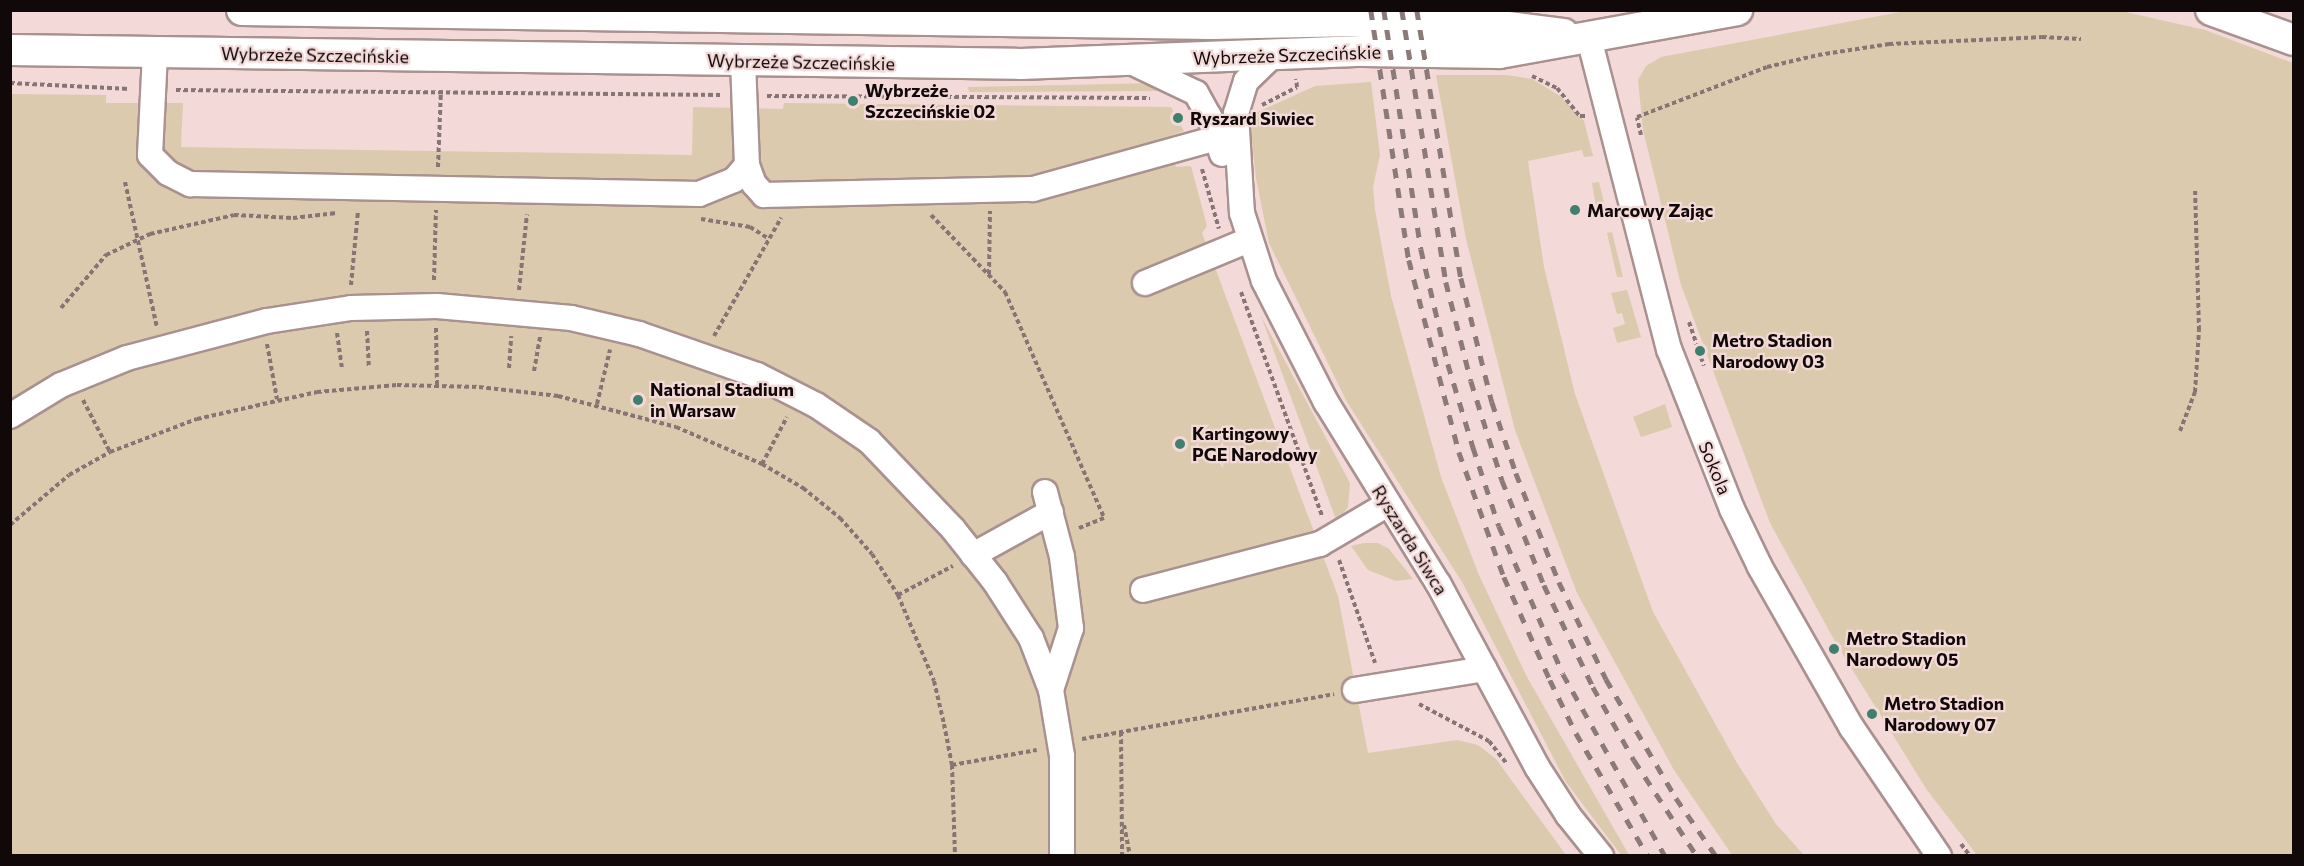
<!DOCTYPE html>
<html>
<head>
<meta charset="utf-8">
<style>
  body { margin:0 }
  #map { position:relative; width:2304px; height:866px; overflow:hidden; background:#f3d9d8; font-family:Commissioner,sans-serif }
  div>[style] { position:absolute }
  .green>* { inset:0; background:#dbcaad }
  .path>* { height:4px; margin-top:-2px; transform-origin:0; background:repeating-linear-gradient(90deg,#867574 0 4.5px,transparent 0 7.5px) }
  .roads { filter:drop-shadow(2px 0 #a99190) drop-shadow(-2px 0 #a99190) drop-shadow(0 2px #a99190) drop-shadow(0 -2px #a99190) }
  .minor>* { height:24px; margin:-12px; padding:0 12px; transform-origin:12px; border-radius:12px; background:#fff }
  .major>* { height:30px; margin:-15px; padding:0 15px; transform-origin:15px; border-radius:15px; background:#fff }
  .rail>* { height:4.5px; margin-top:-2.25px; transform-origin:0; background:repeating-linear-gradient(90deg,#8c7a79 0 10px,transparent 0 20px) }
  .dots>* { width:16px; height:16px; translate:-50% -50%; box-sizing:border-box; border:3px solid #f3d9d8; border-radius:50% }
  span { translate:-50% -50%; white-space:nowrap; text-align:center; line-height:1.15; -webkit-text-stroke:4.5px #f3d9d8; paint-order:stroke }
  .street-label { font-size:18px; color:#110909 }
  .poi-label { font-size:18px; color:#110909; font-weight:700 }
  .left { translate:0 -50%; text-align:left }
  .frame { position:absolute; inset:0; border:12px solid #110909; pointer-events:none }
</style>
</head>
<body>
<div id="map">
  <div class="green">
    <i style="clip-path:polygon(1911px 10px,2121px 11px,2205px 30px,2293px 63px,2293px 855px,1977px 855px,1927px 790px,1837px 645px,1770px 523px,1681px 285px,1643px 130px,1638px 80px,1646px 66px,1661px 57px)"></i>
    <i style="clip-path:polygon(1436px 75px,1506px 75px,1532px 79px,1560px 96px,1584px 121px,1593px 156px,1584px 157px,1582px 150px,1528px 161px,1544px 267px,1575px 394px,1653px 612px,1737px 763px,1776px 824px,1804px 855px,1732px 855px,1674px 770px,1577px 593px,1515px 430px,1466px 239px)"></i>
    <i style="clip-path:polygon(1371px 82px,1380px 155px,1373px 187px,1375px 210px,1391px 296px,1441px 477px,1479px 575px,1527px 677px,1629px 855px,1621px 855px,1566px 782px,1462px 582px,1347px 402px,1269px 243px,1256px 178px,1249px 116px,1315px 86px)"></i>
    <i style="clip-path:polygon(1159px 83px,1165px 91px,969px 92px,968px 87px)"></i>
    <i style="clip-path:polygon(11px 94px,106px 95px,106px 103px,183px 103px,181px 147px,692px 155px,693px 107px,783px 109px,784px 103px,1171px 107px,1184px 131px,1164px 138px,1176px 167px,1191px 166px,1207px 226px,1202px 233px,1338px 596px,1368px 753px,1457px 740px,1478px 745px,1496px 759px,1566px 855px,11px 856px)"></i>
    <i style="clip-path:polygon(1599px 182px,1607px 216px,1598px 218px,1592px 183px)"></i>
    <i style="clip-path:polygon(1612px 232px,1623px 277px,1617px 277px,1607px 233px)"></i>
    <i style="clip-path:polygon(1627px 290px,1641px 337px,1617px 343px,1613px 328px,1625px 324px,1622px 313px,1617px 314px,1611px 293px)"></i>
    <i style="clip-path:polygon(1261px 316px,1350px 483px,1348px 507px,1337px 522px)"></i>
    <i style="clip-path:polygon(1665px 404px,1672px 427px,1641px 437px,1633px 417px)"></i>
    <i style="clip-path:polygon(1364px 543px,1378px 543px,1389px 549px,1413px 579px,1396px 581px,1368px 570px,1351px 546px)"></i>
  </div>
  <div class="path">
    <i style="left:1532px;top:76px;width:28px;rotate:26deg"></i>
    <i style="left:1557px;top:88px;width:36px;rotate:51deg"></i>
    <i style="left:1580px;top:116px;width:5px"></i>
    <i style="left:10px;top:83px;width:120px;rotate:2.9deg"></i>
    <i style="left:176px;top:90px;width:545px;rotate:0.53deg"></i>
    <i style="left:767px;top:96px;width:383px;rotate:0.3deg"></i>
    <i style="left:1262px;top:105px;width:39px;rotate:-27deg"></i>
    <i style="left:1297px;top:87px;width:8px;rotate:-97deg"></i>
    <i style="left:1641px;top:135px;width:18px;rotate:-103deg"></i>
    <i style="left:1637px;top:117px;width:139px;rotate:-21deg"></i>
    <i style="left:1767px;top:67px;width:52px;rotate:-13.2deg"></i>
    <i style="left:1818px;top:55px;width:72px;rotate:-8.8deg"></i>
    <i style="left:1889px;top:44px;width:153px;rotate:-2.6deg"></i>
    <i style="left:2042px;top:37px;width:39px;rotate:3deg"></i>
    <i style="left:438px;top:167px;width:77px;rotate:-87.8deg"></i>
    <i style="left:1202px;top:169px;width:62px;rotate:74.2deg"></i>
    <i style="left:125px;top:182px;width:149px;rotate:77.6deg"></i>
    <i style="left:931px;top:215px;width:107px;rotate:46.1deg"></i>
    <i style="left:1005px;top:292px;width:247px;rotate:66.3deg"></i>
    <i style="left:1104px;top:518px;width:29px;rotate:158deg"></i>
    <i style="left:701px;top:219px;width:50px;rotate:9.3deg"></i>
    <i style="left:750px;top:227px;width:22px;rotate:32deg"></i>
    <i style="left:989px;top:274px;width:63px;rotate:-89.1deg"></i>
    <i style="left:434px;top:280px;width:70px;rotate:-88.4deg"></i>
    <i style="left:351px;top:285px;width:74px;rotate:-84.6deg"></i>
    <i style="left:519px;top:290px;width:76px;rotate:-84deg"></i>
    <i style="left:1241px;top:292px;width:238px;rotate:70.1deg"></i>
    <i style="left:61px;top:308px;width:70px;rotate:-49.7deg"></i>
    <i style="left:106px;top:255px;width:49px;rotate:-25.5deg"></i>
    <i style="left:150px;top:234px;width:86px;rotate:-12.7deg"></i>
    <i style="left:234px;top:215px;width:59px;rotate:2.9deg"></i>
    <i style="left:293px;top:218px;width:44px;rotate:-6.5deg"></i>
    <i style="left:1689px;top:322px;width:46px;rotate:71.2deg"></i>
    <i style="left:436px;top:328px;width:56px;rotate:89deg"></i>
    <i style="left:367px;top:331px;width:35px;rotate:87deg"></i>
    <i style="left:337px;top:333px;width:35px;rotate:82deg"></i>
    <i style="left:714px;top:336px;width:136px;rotate:-60.4deg"></i>
    <i style="left:267px;top:344px;width:56px;rotate:79.7deg"></i>
    <i style="left:509px;top:368px;width:32px;rotate:-86deg"></i>
    <i style="left:534px;top:371px;width:35px;rotate:-80deg"></i>
    <i style="left:83px;top:400px;width:59px;rotate:62.6deg"></i>
    <i style="left:597px;top:404px;width:56px;rotate:-76.5deg"></i>
    <i style="left:2180px;top:431px;width:42px;rotate:-69deg"></i>
    <i style="left:2195px;top:392px;width:62px;rotate:-86.3deg"></i>
    <i style="left:2199px;top:330px;width:139px;rotate:-91.6deg"></i>
    <i style="left:762px;top:464px;width:53px;rotate:-62deg"></i>
    <i style="left:10px;top:525px;width:77px;rotate:-40.3deg"></i>
    <i style="left:69px;top:475px;width:47px;rotate:-29.3deg"></i>
    <i style="left:110px;top:452px;width:93px;rotate:-20.8deg"></i>
    <i style="left:197px;top:419px;width:123px;rotate:-12.7deg"></i>
    <i style="left:317px;top:392px;width:80px;rotate:-5deg"></i>
    <i style="left:397px;top:385px;width:82px;rotate:1.4deg"></i>
    <i style="left:479px;top:387px;width:80px;rotate:6.5deg"></i>
    <i style="left:558px;top:396px;width:122px;rotate:14.7deg"></i>
    <i style="left:676px;top:427px;width:94px;rotate:23.3deg"></i>
    <i style="left:762px;top:464px;width:48px;rotate:30.3deg"></i>
    <i style="left:803px;top:488px;width:48px;rotate:39deg"></i>
    <i style="left:840px;top:518px;width:48px;rotate:48.4deg"></i>
    <i style="left:872px;top:554px;width:49px;rotate:57.6deg"></i>
    <i style="left:898px;top:595px;width:93px;rotate:67.3deg"></i>
    <i style="left:934px;top:681px;width:44px;rotate:76.9deg"></i>
    <i style="left:944px;top:724px;width:42px;rotate:79deg"></i>
    <i style="left:952px;top:765px;width:91px;rotate:88.1deg"></i>
    <i style="left:1339px;top:560px;width:109px;rotate:70.7deg"></i>
    <i style="left:898px;top:595px;width:62px;rotate:-27.8deg"></i>
    <i style="left:1419px;top:704px;width:79px;rotate:27.9deg"></i>
    <i style="left:1489px;top:741px;width:28px;rotate:52deg"></i>
    <i style="left:1121px;top:732px;width:124px;rotate:89.5deg"></i>
    <i style="left:1082px;top:739px;width:256px;rotate:-10.1deg"></i>
    <i style="left:952px;top:765px;width:86px;rotate:-10deg"></i>
    <i style="left:1124px;top:825px;width:32px;rotate:79deg"></i>
    <i style="left:1961px;top:844px;width:15px;rotate:53deg"></i>
  </div>
  <div class="roads">
    <div class="minor">
      <i style="left:1589px;top:38px;width:321px;rotate:75.6deg"></i>
      <i style="left:1669px;top:349px;width:172px;rotate:68.5deg"></i>
      <i style="left:1732px;top:509px;width:64px;rotate:64.2deg"></i>
      <i style="left:1760px;top:567px;width:185px;rotate:60.3deg"></i>
      <i style="left:1852px;top:728px;width:155px;rotate:55.8deg"></i>
      <i style="left:155px;top:53px;width:102px;rotate:92.8deg"></i>
      <i style="left:150px;top:155px;width:25px;rotate:45deg"></i>
      <i style="left:168px;top:173px;width:25px;rotate:27deg"></i>
      <i style="left:190px;top:184px;width:509px;rotate:1.13deg"></i>
      <i style="left:699px;top:194px;width:38px;rotate:-22deg"></i>
      <i style="left:734px;top:180px;width:20px;rotate:-49deg"></i>
      <i style="left:1272px;top:56px;width:36px;rotate:136deg"></i>
      <i style="left:1246px;top:81px;width:34px;rotate:107deg"></i>
      <i style="left:1236px;top:113px;width:100px;rotate:86.6deg"></i>
      <i style="left:1242px;top:213px;width:71px;rotate:72.1deg"></i>
      <i style="left:1264px;top:281px;width:136px;rotate:62.9deg"></i>
      <i style="left:1326px;top:402px;width:213px;rotate:58.3deg"></i>
      <i style="left:1438px;top:583px;width:209px;rotate:61.7deg"></i>
      <i style="left:1537px;top:767px;width:57px;rotate:57.1deg"></i>
      <i style="left:1568px;top:815px;width:53px;rotate:51.2deg"></i>
      <i style="left:743px;top:61px;width:104px;rotate:87.8deg"></i>
      <i style="left:747px;top:165px;width:20px;rotate:70deg"></i>
      <i style="left:754px;top:184px;width:15px;rotate:48deg"></i>
      <i style="left:764px;top:195px;width:269px;rotate:-1.3deg"></i>
      <i style="left:1033px;top:189px;width:191px;rotate:-15.5deg"></i>
      <i style="left:1131px;top:62px;width:72px;rotate:25.5deg"></i>
      <i style="left:1196px;top:93px;width:26px;rotate:61deg"></i>
      <i style="left:1209px;top:116px;width:40px;rotate:71.1deg"></i>
      <i style="left:1145px;top:283px;width:113px;rotate:-22.5deg"></i>
      <i style="left:10px;top:416px;width:60px;rotate:-31.3deg"></i>
      <i style="left:61px;top:385px;width:71px;rotate:-22.2deg"></i>
      <i style="left:127px;top:358px;width:145px;rotate:-14.8deg"></i>
      <i style="left:267px;top:321px;width:85px;rotate:-8.8deg"></i>
      <i style="left:351px;top:308px;width:86px;rotate:-1.3deg"></i>
      <i style="left:437px;top:306px;width:135px;rotate:5.1deg"></i>
      <i style="left:571px;top:318px;width:70px;rotate:13.2deg"></i>
      <i style="left:639px;top:334px;width:125px;rotate:19.2deg"></i>
      <i style="left:757px;top:375px;width:66px;rotate:27deg"></i>
      <i style="left:816px;top:405px;width:64px;rotate:34.2deg"></i>
      <i style="left:869px;top:441px;width:122px;rotate:46.3deg"></i>
      <i style="left:953px;top:529px;width:68px;rotate:51.6deg"></i>
      <i style="left:995px;top:582px;width:67px;rotate:57.3deg"></i>
      <i style="left:1031px;top:638px;width:56px;rotate:69deg"></i>
      <i style="left:1051px;top:690px;width:67px;rotate:80.5deg"></i>
      <i style="left:1062px;top:756px;width:100px;rotate:90deg"></i>
      <i style="left:1045px;top:492px;width:67px;rotate:75.3deg"></i>
      <i style="left:1062px;top:557px;width:72px;rotate:82.8deg"></i>
      <i style="left:1071px;top:628px;width:65px;rotate:107.9deg"></i>
      <i style="left:973px;top:555px;width:89px;rotate:-28.9deg"></i>
      <i style="left:1143px;top:590px;width:183px;rotate:-14.6deg"></i>
      <i style="left:1320px;top:544px;width:79px;rotate:-30.5deg"></i>
      <i style="left:1355px;top:690px;width:131px;rotate:-9.2deg"></i>
    </div>
    <div class="major">
      <i style="left:242px;top:10px;width:970px;rotate:0.83deg"></i>
      <i style="left:1212px;top:24px;width:146px;rotate:-1.2deg"></i>
      <i style="left:1358px;top:21px;width:135px;rotate:1.7deg"></i>
      <i style="left:1493px;top:25px;width:71px;rotate:7.3deg"></i>
      <i style="left:2211px;top:10px;width:88px;rotate:19.9deg"></i>
      <i style="left:10px;top:50px;width:1011px;rotate:0.79deg"></i>
      <i style="left:1021px;top:64px;width:342px;rotate:-2.2deg"></i>
      <i style="left:1363px;top:51px;width:136px;rotate:0.8deg"></i>
      <i style="left:1499px;top:53px;width:242px;rotate:-10.2deg"></i>
    </div>
  </div>
  <div class="rail">
    <i style="left:1371px;top:10px;width:253px;rotate:81.4deg"></i>
    <i style="left:1409px;top:260px;width:198px;rotate:75.4deg"></i>
    <i style="left:1459px;top:452px;width:133px;rotate:70.2deg"></i>
    <i style="left:1504px;top:577px;width:113px;rotate:65.9deg"></i>
    <i style="left:1550px;top:680px;width:59px;rotate:63.9deg"></i>
    <i style="left:1576px;top:733px;width:143px;rotate:59.7deg"></i>
    <i style="left:1384px;top:10px;width:242px;rotate:81.2deg"></i>
    <i style="left:1421px;top:249px;width:118px;rotate:76.8deg"></i>
    <i style="left:1448px;top:364px;width:87px;rotate:73.2deg"></i>
    <i style="left:1473px;top:447px;width:83px;rotate:71.8deg"></i>
    <i style="left:1499px;top:526px;width:161px;rotate:66.6deg"></i>
    <i style="left:1563px;top:674px;width:209px;rotate:60.7deg"></i>
    <i style="left:1402px;top:10px;width:276px;rotate:80.8deg"></i>
    <i style="left:1446px;top:282px;width:102px;rotate:75.8deg"></i>
    <i style="left:1471px;top:381px;width:104px;rotate:72.6deg"></i>
    <i style="left:1502px;top:480px;width:113px;rotate:68.2deg"></i>
    <i style="left:1544px;top:585px;width:113px;rotate:64.3deg"></i>
    <i style="left:1593px;top:687px;width:84px;rotate:60.7deg"></i>
    <i style="left:1634px;top:760px;width:115px;rotate:56.7deg"></i>
    <i style="left:1417px;top:10px;width:272px;rotate:80.7deg"></i>
    <i style="left:1461px;top:278px;width:128px;rotate:76deg"></i>
    <i style="left:1492px;top:402px;width:75px;rotate:71.3deg"></i>
    <i style="left:1516px;top:473px;width:117px;rotate:68.5deg"></i>
    <i style="left:1559px;top:582px;width:108px;rotate:64.1deg"></i>
    <i style="left:1606px;top:679px;width:138px;rotate:59.5deg"></i>
    <i style="left:1676px;top:798px;width:70px;rotate:55.4deg"></i>
  </div>
  <div class="dots">
    <i style="left:853px;top:101px;background:#3f7f6d"></i>
    <i style="left:1178px;top:118px;background:#3f7f6d"></i>
    <i style="left:1575px;top:210px;background:#3f7f6d"></i>
    <i style="left:1700px;top:351px;background:#3f7f6d"></i>
    <i style="left:638px;top:400px;background:#3f7f6d"></i>
    <i style="left:1180px;top:444px;background:#3f7f6d"></i>
    <i style="left:1834px;top:649px;background:#3f7f6d"></i>
    <i style="left:1872px;top:714px;background:#3f7f6d"></i>
  </div>
  <div class="street-label">
    <span style="left:315px;top:55px;rotate:1deg">Wybrzeże Szczecińskie</span>
    <span style="left:1287px;top:55px;rotate:-2deg">Wybrzeże Szczecińskie</span>
    <span style="left:801px;top:62px;rotate:1deg">Wybrzeże Szczecińskie</span>
    <span style="left:1715px;top:468px;rotate:67deg">Sokola</span>
    <span style="left:1410px;top:540px;rotate:58deg">Ryszarda Siwca</span>
  </div>
  <div class="poi-label">
    <span class="left" style="left:865px;top:101px">Wybrzeże<br>Szczecińskie 02</span>
    <span class="left" style="left:1190px;top:118px">Ryszard Siwiec</span>
    <span class="left" style="left:1587px;top:210px">Marcowy Zając</span>
    <span class="left" style="left:1712px;top:351px">Metro Stadion<br>Narodowy 03</span>
    <span class="left" style="left:650px;top:400px">National Stadium<br>in Warsaw</span>
    <span class="left" style="left:1192px;top:444px">Kartingowy<br>PGE Narodowy</span>
    <span class="left" style="left:1846px;top:649px">Metro Stadion<br>Narodowy 05</span>
    <span class="left" style="left:1884px;top:714px">Metro Stadion<br>Narodowy 07</span>
  </div>
  <div class="frame"></div>
</div>
</body>
</html>
